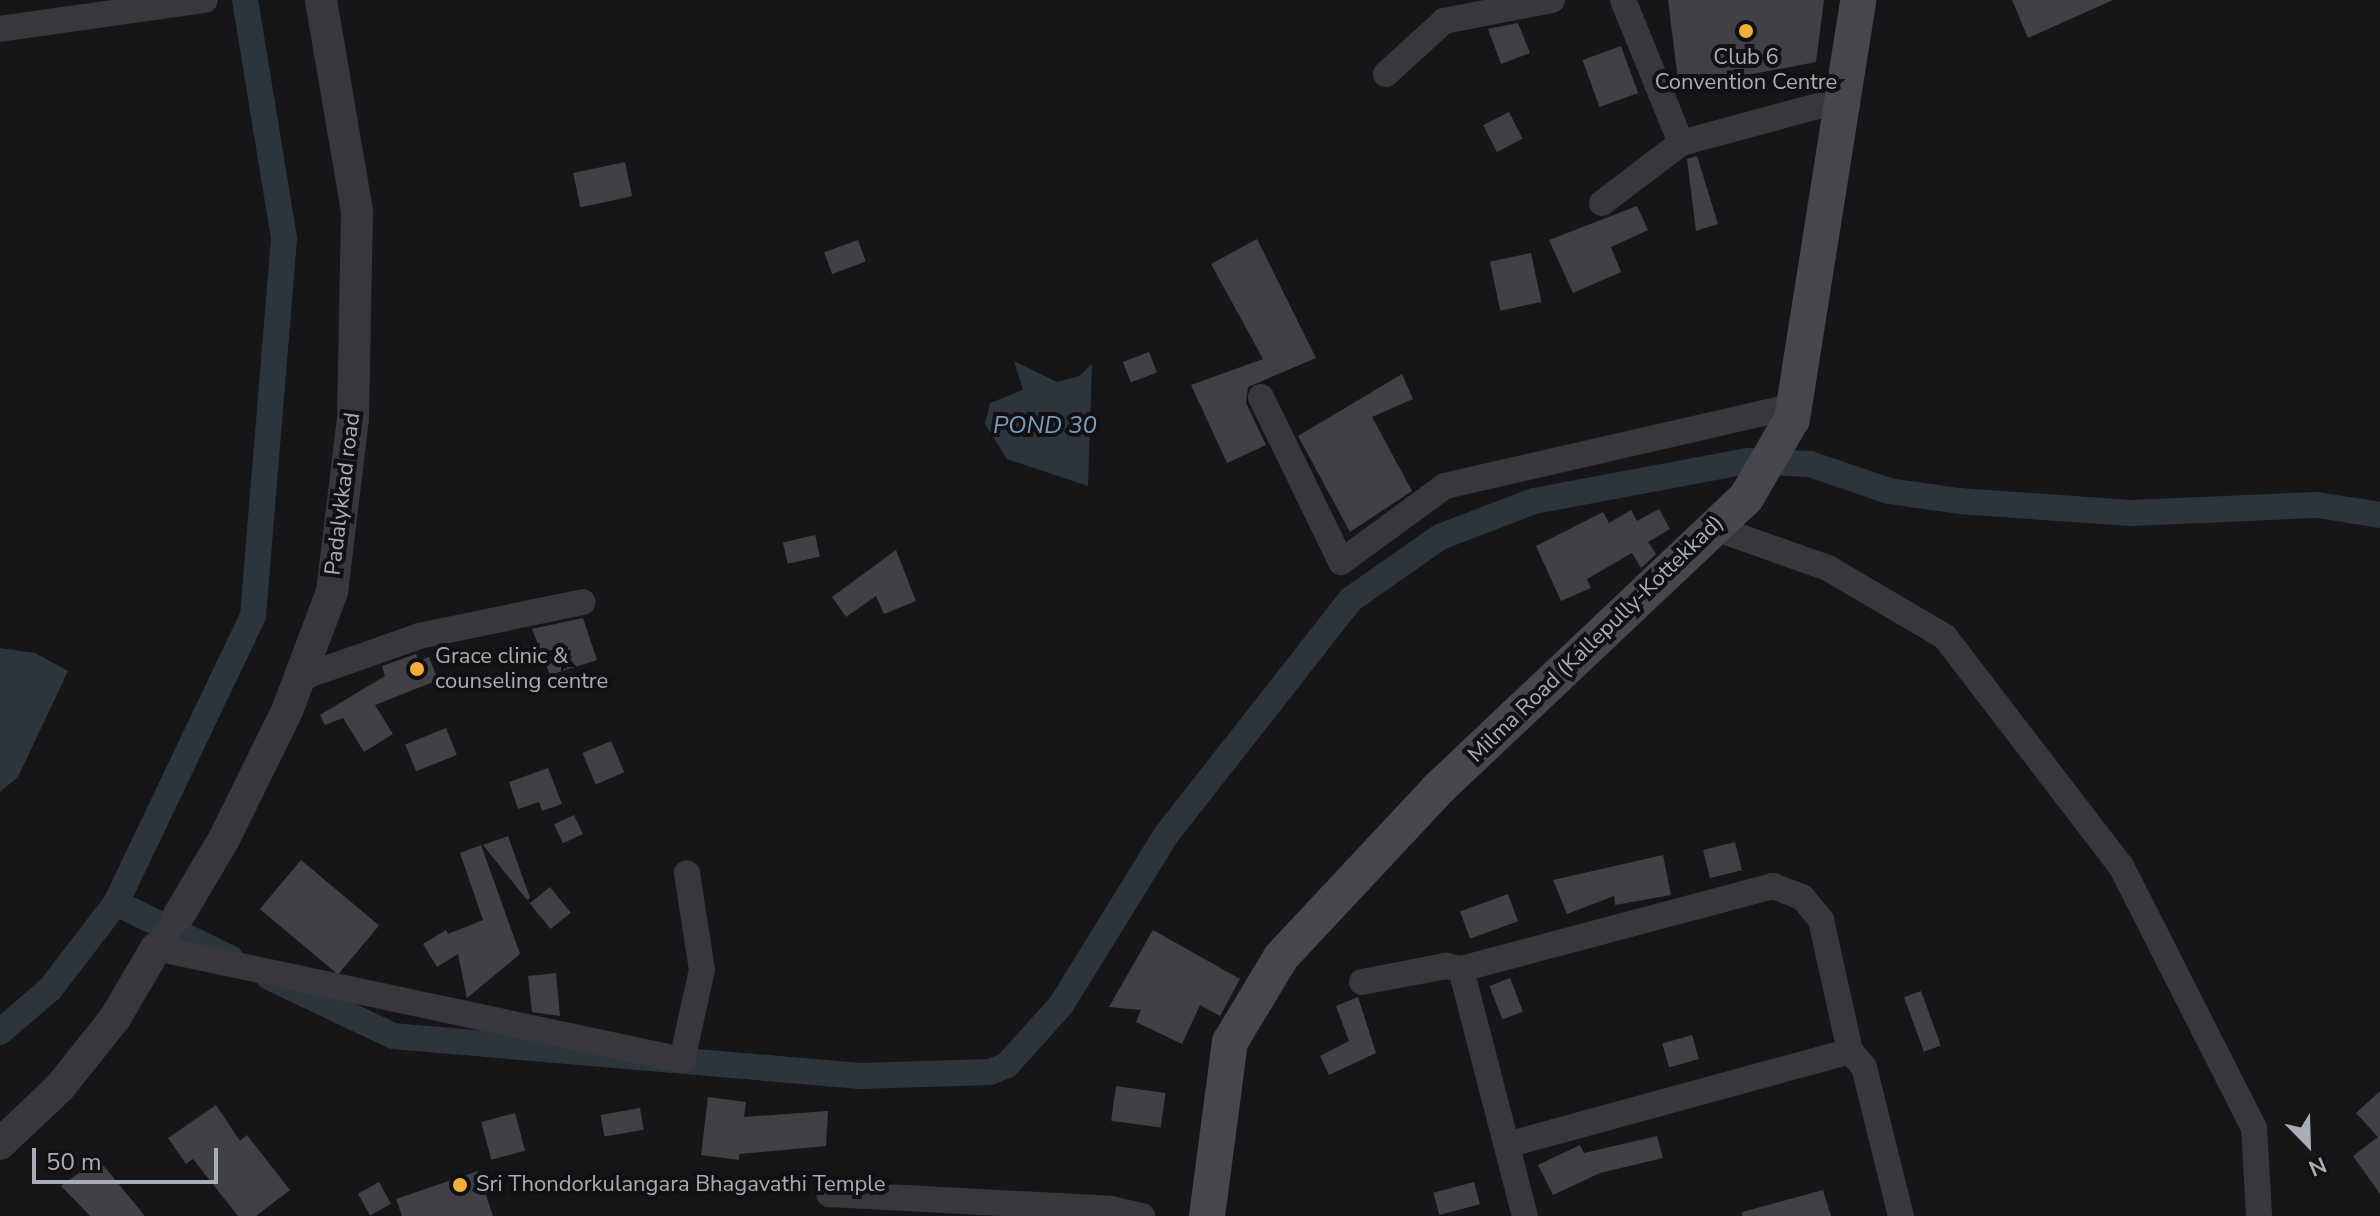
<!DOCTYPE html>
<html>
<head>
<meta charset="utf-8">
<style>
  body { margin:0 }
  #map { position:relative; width:2380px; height:1216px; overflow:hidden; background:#161618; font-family:"Nunito Sans",sans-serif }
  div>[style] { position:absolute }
  .water>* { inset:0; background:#2c353c }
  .canal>* { height:26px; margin:-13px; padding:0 13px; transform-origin:13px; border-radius:13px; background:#2c353c }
  .building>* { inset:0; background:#404145; transform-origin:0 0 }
  .minor>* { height:26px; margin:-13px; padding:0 13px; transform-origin:13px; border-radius:13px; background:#37383d }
  .tertiary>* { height:32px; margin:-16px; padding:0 16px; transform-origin:16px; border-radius:16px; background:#37383d }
  .secondary>* { height:36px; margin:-18px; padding:0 18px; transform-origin:18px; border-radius:18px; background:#45474d }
  .dots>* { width:22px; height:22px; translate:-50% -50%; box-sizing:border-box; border:4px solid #111113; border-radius:50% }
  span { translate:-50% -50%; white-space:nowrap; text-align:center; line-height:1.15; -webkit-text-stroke:8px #111113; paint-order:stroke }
  .poi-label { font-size:22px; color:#a8adb8 }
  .left { translate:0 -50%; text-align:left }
  .street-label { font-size:22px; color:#a8adb8 }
  .water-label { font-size:24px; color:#7f9bb3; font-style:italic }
  .north { position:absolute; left:2268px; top:1104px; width:80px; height:80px; -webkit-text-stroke:6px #111113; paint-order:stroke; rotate:157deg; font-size:22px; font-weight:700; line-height:32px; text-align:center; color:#a8adb8 }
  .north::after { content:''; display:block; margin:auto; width:28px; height:36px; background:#a8adb8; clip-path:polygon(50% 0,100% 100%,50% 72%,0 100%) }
  .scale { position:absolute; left:32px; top:1148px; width:186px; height:36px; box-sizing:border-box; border:4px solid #a8adb8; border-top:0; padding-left:10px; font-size:24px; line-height:28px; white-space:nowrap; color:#a8adb8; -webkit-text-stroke:6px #111113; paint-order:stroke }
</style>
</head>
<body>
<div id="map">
  <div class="water">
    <i style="clip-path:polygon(1014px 361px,1057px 382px,1079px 376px,1092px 364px,1088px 486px,1007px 459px,985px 424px,990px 403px,1023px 390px)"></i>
    <i style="clip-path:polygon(0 648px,35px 653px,68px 671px,18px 777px,0 792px)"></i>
  </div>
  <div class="canal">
    <i style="left:116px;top:903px;width:127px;rotate:25.8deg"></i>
    <i style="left:269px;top:977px;width:137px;rotate:25.4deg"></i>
    <i style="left:393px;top:1036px;width:469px;rotate:4.9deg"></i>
    <i style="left:860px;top:1076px;width:130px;rotate:-1.8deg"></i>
    <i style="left:990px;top:1072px;width:18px;rotate:-22deg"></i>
    <i style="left:1007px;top:1065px;width:81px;rotate:-48deg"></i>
    <i style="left:1061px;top:1005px;width:200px;rotate:-58.3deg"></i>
    <i style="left:1166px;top:835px;width:298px;rotate:-51.9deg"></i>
    <i style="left:1350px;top:600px;width:110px;rotate:-35deg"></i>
    <i style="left:1440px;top:537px;width:101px;rotate:-21deg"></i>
    <i style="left:1534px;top:501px;width:217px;rotate:-10.6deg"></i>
    <i style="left:1747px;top:461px;width:63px;rotate:2.7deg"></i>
    <i style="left:1810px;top:464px;width:83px;rotate:18.9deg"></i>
    <i style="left:1889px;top:491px;width:71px;rotate:8.1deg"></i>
    <i style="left:1959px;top:501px;width:172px;rotate:4deg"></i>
    <i style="left:2131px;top:513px;width:186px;rotate:-2.5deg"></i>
    <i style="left:2317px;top:505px;width:64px;rotate:9deg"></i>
    <i style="left:0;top:1032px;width:66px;rotate:-40.7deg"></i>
    <i style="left:50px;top:989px;width:108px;rotate:-52.5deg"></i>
    <i style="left:116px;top:903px;width:318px;rotate:-64.5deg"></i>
    <i style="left:253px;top:616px;width:379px;rotate:-85.3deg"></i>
    <i style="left:284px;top:238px;width:241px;rotate:-99.3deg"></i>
  </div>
  <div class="building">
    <i style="clip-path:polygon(1668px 0,1824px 0,1816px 62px,1679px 88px)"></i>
    <i style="clip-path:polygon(2012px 0,2113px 0,2028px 38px)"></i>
    <i style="clip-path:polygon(1518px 23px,1530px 53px,1501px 64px,1488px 29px)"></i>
    <i style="left:1621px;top:46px;width:50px;height:41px;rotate:70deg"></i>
    <i style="left:1509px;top:112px;width:30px;height:29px;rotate:63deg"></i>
    <i style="clip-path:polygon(1697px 156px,1718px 224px,1696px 231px,1687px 159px)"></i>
    <i style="left:625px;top:162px;width:35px;height:53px;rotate:78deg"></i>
    <i style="clip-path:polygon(1637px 206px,1648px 230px,1611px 247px,1621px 272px,1573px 293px,1549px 240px)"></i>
    <i style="clip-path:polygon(1257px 239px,1316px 358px,1248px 387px,1246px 403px,1266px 445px,1227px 463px,1191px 385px,1263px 359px,1211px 264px)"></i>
    <i style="left:858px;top:240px;width:23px;height:36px;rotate:70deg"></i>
    <i style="left:1531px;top:253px;width:50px;height:42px;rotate:78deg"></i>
    <i style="left:1149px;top:352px;width:22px;height:28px;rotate:69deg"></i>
    <i style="clip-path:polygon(1402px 374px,1413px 399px,1372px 417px,1412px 491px,1350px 532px,1298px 436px)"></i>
    <i style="clip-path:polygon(1659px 509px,1670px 529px,1648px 542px,1656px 554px,1641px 568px,1632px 553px,1587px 579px,1591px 588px,1561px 601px,1536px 546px,1603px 512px,1609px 523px,1631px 510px,1637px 521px)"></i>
    <i style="left:815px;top:535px;width:22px;height:33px;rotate:77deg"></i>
    <i style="clip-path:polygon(896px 550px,916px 601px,884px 614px,876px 596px,846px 617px,832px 597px)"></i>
    <i style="clip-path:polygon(583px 618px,597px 660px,550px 675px,532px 629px)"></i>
    <i style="clip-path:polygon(416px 654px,419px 661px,429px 657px,438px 680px,375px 705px,393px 734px,364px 752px,343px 718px,325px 725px,320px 715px,385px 676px,382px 666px)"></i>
    <i style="left:446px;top:728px;width:29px;height:44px;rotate:68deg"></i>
    <i style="left:611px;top:741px;width:34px;height:31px;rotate:67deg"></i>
    <i style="clip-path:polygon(548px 768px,562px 804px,542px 811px,539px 802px,518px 809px,509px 782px)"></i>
    <i style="left:574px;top:815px;width:21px;height:22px;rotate:65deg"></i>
    <i style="clip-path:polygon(508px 836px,530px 898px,527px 900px,483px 845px)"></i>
    <i style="left:1735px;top:842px;width:29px;height:33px;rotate:76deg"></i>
    <i style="clip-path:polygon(481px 845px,520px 954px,467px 998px,458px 954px,437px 967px,423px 944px,446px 930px,448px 934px,483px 920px,460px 853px)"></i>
    <i style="clip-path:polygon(1663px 855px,1671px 895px,1615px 905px,1614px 896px,1567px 914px,1553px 880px)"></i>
    <i style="left:301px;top:860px;width:102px;height:64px;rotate:40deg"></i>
    <i style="left:550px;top:887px;width:33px;height:26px;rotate:51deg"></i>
    <i style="left:1508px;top:894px;width:29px;height:51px;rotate:70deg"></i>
    <i style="clip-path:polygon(1153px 930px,1240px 979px,1220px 1016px,1200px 1005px,1182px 1044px,1136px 1022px,1141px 1010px,1109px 1007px)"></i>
    <i style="clip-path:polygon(556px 973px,560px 1016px,532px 1012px,528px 976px)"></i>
    <i style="left:1510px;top:978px;width:36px;height:22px;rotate:69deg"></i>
    <i style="left:1921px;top:991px;width:58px;height:18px;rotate:70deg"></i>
    <i style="clip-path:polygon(1358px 997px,1376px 1053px,1329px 1075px,1320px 1056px,1349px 1041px,1336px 1006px)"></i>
    <i style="left:1692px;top:1035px;width:25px;height:31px;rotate:74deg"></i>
    <i style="left:1116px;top:1086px;width:50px;height:35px;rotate:8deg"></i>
    <i style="clip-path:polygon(2380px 1091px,2380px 1194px,2353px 1156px,2378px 1137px,2356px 1113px)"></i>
    <i style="clip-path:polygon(708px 1097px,746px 1102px,744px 1117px,828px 1111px,826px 1146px,739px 1154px,739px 1160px,701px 1155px)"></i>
    <i style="clip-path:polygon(216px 1105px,240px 1141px,247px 1135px,290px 1190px,256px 1216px,238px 1216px,193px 1159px,186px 1164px,168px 1138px)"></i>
    <i style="left:640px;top:1108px;width:22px;height:40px;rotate:80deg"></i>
    <i style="left:515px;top:1113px;width:39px;height:35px;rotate:75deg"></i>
    <i style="clip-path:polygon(1657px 1136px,1663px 1158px,1600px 1173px,1553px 1195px,1538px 1165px,1580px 1145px,1584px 1153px)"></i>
    <i style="clip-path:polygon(98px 1159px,145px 1216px,90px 1216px,61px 1186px)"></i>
    <i style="clip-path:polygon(478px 1171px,493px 1216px,402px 1216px,396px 1199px)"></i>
    <i style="left:379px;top:1182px;width:25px;height:24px;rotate:61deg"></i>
    <i style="left:1474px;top:1182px;width:23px;height:42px;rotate:75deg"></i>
    <i style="clip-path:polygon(1823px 1190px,1831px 1216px,1742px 1216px,1742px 1212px)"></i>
  </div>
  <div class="minor">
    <i style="left:1623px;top:0;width:154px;rotate:67.9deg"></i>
    <i style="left:0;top:29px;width:207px;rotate:-8.1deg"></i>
    <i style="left:1386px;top:74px;width:79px;rotate:-42.4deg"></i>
    <i style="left:1444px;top:21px;width:110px;rotate:-11deg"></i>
    <i style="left:1602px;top:203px;width:99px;rotate:-37.2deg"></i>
    <i style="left:1681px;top:143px;width:165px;rotate:-15.1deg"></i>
    <i style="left:1261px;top:397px;width:183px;rotate:64.1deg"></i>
    <i style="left:1341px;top:562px;width:129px;rotate:-36.2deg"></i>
    <i style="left:1445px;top:486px;width:357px;rotate:-12.9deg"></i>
    <i style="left:1712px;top:527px;width:123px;rotate:19.5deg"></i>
    <i style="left:1828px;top:568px;width:136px;rotate:30.5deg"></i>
    <i style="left:1945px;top:637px;width:289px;rotate:52.5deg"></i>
    <i style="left:2121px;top:866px;width:294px;rotate:63.1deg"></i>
    <i style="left:2254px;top:1128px;width:88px;rotate:86.7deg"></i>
    <i style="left:300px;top:678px;width:126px;rotate:-19.4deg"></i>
    <i style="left:419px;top:636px;width:167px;rotate:-11.7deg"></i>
    <i style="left:179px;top:915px;width:40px;rotate:124.9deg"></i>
    <i style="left:156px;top:948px;width:538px;rotate:12.02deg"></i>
    <i style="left:682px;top:1060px;width:92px;rotate:-77.5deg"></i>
    <i style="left:702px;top:970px;width:98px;rotate:-98.8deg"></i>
    <i style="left:1461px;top:969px;width:255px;rotate:75.5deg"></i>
    <i style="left:1362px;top:982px;width:86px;rotate:-10.8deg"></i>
    <i style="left:1446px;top:966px;width:15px;rotate:11deg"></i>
    <i style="left:1461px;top:969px;width:323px;rotate:-14.9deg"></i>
    <i style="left:1773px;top:886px;width:31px;rotate:21deg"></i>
    <i style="left:1802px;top:897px;width:30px;rotate:50deg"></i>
    <i style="left:1821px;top:920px;width:134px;rotate:77.5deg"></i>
    <i style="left:1850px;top:1051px;width:21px;rotate:49deg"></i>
    <i style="left:1864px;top:1067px;width:154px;rotate:76.1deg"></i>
    <i style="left:1507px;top:1145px;width:356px;rotate:-15.3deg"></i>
    <i style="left:829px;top:1194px;width:282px;rotate:3deg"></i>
    <i style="left:1111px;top:1209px;width:32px;rotate:13deg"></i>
  </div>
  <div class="tertiary">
    <i style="left:179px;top:915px;width:88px;rotate:-59.4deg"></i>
    <i style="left:224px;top:839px;width:143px;rotate:-63.8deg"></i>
    <i style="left:287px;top:711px;width:127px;rotate:-69.3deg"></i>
    <i style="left:332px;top:592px;width:174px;rotate:-83.1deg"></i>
    <i style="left:353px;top:419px;width:208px;rotate:-88.9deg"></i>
    <i style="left:357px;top:211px;width:214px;rotate:-99.7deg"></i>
    <i style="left:0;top:1144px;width:83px;rotate:-43.5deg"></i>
    <i style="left:60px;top:1087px;width:88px;rotate:-51.4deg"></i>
    <i style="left:115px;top:1018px;width:81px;rotate:-59.6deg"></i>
  </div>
  <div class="secondary">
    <i style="left:1207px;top:1216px;width:176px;rotate:-82.5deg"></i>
    <i style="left:1230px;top:1042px;width:99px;rotate:-59deg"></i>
    <i style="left:1281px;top:957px;width:230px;rotate:-46.9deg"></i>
    <i style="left:1438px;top:789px;width:424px;rotate:-43.4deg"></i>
    <i style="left:1746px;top:498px;width:91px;rotate:-59.8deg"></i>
    <i style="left:1792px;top:419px;width:424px;rotate:-81deg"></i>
  </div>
  <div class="dots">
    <i style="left:1746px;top:31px;background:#f2b134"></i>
    <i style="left:417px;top:669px;background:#f2b134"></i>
    <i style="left:460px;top:1185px;background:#f2b134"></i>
  </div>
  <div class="poi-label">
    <span style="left:1746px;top:70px">Club 6<br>Convention Centre</span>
    <span class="left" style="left:435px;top:669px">Grace clinic &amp;<br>counseling centre</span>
    <span class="left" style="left:476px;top:1185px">Sri Thondorkulangara Bhagavathi Temple</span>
  </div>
  <div class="street-label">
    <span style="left:343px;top:494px;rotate:-83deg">Padalykkad road</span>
    <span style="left:1596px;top:639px;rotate:-44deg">Milma Road (Kallepully-Kottekkad)</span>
  </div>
  <div class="water-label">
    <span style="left:1045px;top:426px">POND 30</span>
  </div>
  <div class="north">N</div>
  <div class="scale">50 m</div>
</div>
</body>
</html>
